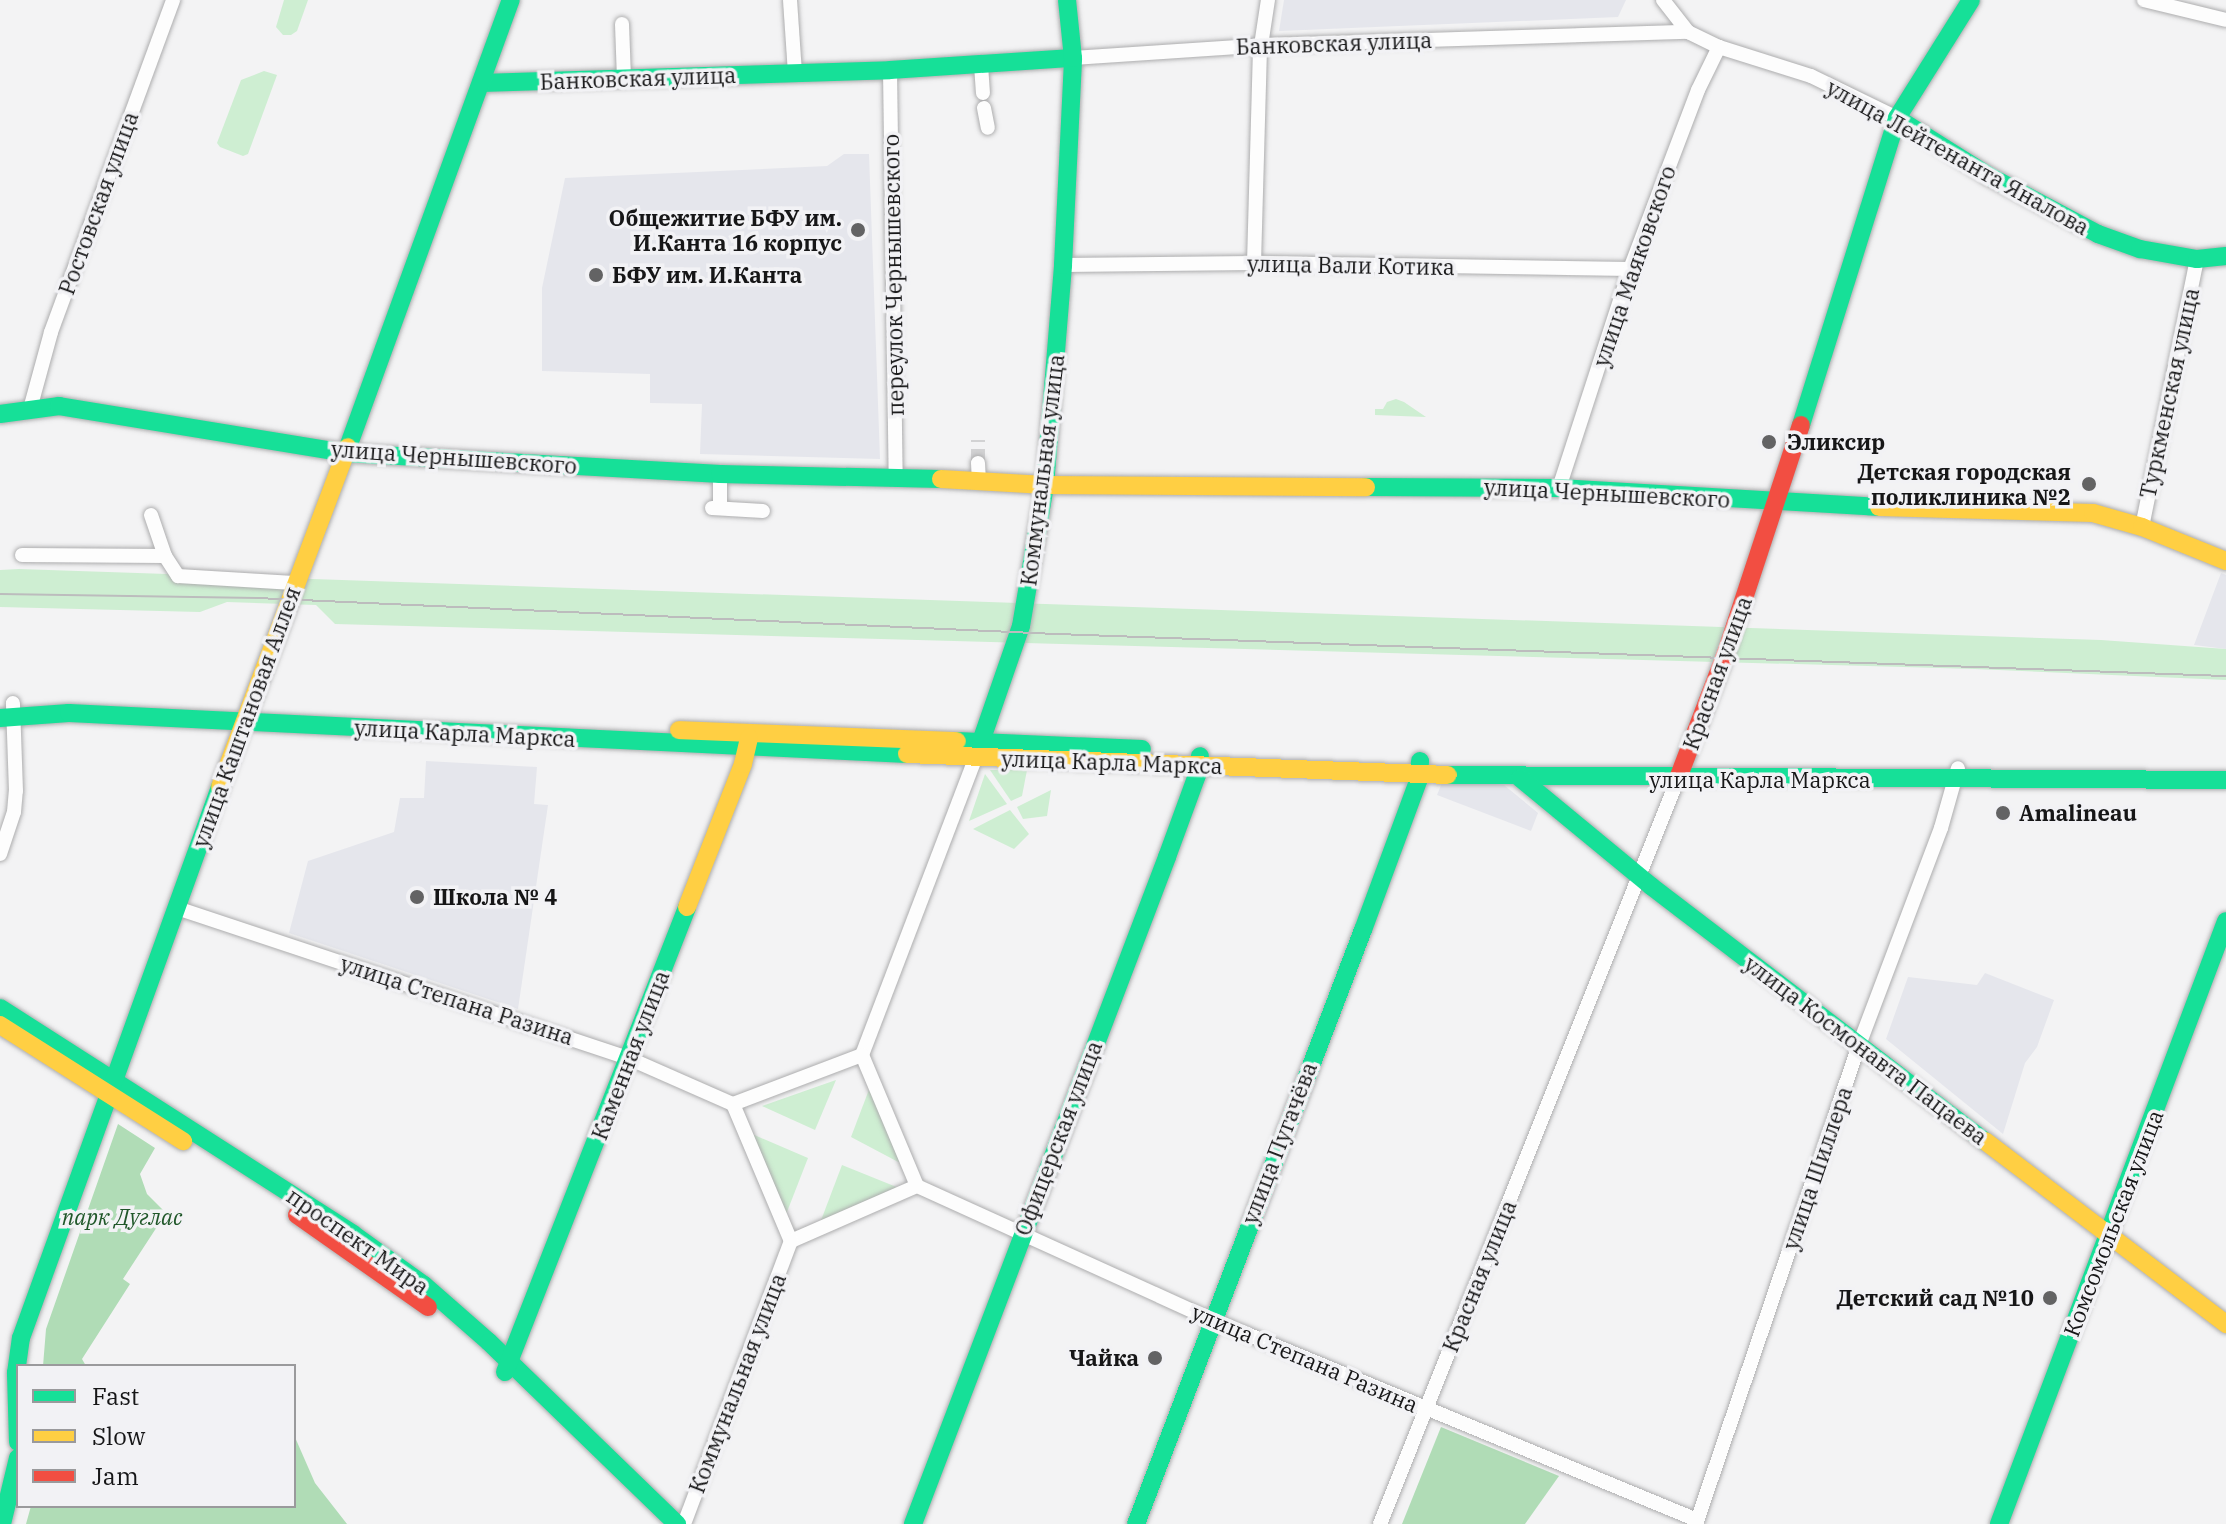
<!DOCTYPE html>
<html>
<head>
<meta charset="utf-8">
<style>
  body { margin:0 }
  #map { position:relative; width:2226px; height:1524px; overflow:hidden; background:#f3f3f4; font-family:"IBM Plex Serif",serif }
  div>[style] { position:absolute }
  .built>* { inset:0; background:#e5e6ec }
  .green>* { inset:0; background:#ceeed2 }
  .forest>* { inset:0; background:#b0dcb6 }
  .street-tunnel>* { height:14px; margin-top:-7px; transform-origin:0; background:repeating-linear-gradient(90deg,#d2d2d3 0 14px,transparent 0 21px) }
  .roads { filter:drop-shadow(0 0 2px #adadae) drop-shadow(0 0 2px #adadae) }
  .street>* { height:14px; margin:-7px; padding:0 7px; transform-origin:7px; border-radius:7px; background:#fdfdfd }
  .fast>* { height:18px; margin:-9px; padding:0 9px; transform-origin:9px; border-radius:9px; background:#16e098 }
  .slow>* { height:18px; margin:-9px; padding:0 9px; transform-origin:9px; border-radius:9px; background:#ffcf43 }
  .jam>* { height:18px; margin:-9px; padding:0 9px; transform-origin:9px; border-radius:9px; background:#f24e42 }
  .tram>* { height:2px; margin:-1px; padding:0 1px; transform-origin:1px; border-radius:1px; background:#bcbcbd }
  .dots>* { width:22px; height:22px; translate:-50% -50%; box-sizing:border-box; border:4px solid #f2f2f5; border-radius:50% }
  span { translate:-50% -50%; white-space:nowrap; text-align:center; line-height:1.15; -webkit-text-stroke:7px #f2f2f5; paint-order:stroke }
  .street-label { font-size:22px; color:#161617 }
  .poi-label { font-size:22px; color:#161617; font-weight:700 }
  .right { translate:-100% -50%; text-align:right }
  .left { translate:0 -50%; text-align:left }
  .park-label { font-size:22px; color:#20572a; font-style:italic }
  .legend { position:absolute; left:16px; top:1364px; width:280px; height:144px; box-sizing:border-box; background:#f2f2f5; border:2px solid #9a9a9c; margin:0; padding:10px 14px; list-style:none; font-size:24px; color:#161617 }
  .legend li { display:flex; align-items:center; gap:16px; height:40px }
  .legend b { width:40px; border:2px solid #9a9a9c }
</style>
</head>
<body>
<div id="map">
  <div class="built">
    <div style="clip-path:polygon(1284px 0,1626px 0,1618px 17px,1279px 31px)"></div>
    <div style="clip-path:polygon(844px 154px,869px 154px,880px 459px,700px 454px,702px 404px,650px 403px,650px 374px,542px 371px,542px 288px,565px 178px,827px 166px)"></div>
    <div style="clip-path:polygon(2221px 573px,2226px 575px,2226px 649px,2194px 645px)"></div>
    <div style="clip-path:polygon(426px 761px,537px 767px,534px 804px,548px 805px,518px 1009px,289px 933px,308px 861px,394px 832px,400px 798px,424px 798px)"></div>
    <div style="clip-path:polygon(1444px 778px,1504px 785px,1538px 813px,1531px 831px,1437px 795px)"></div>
    <div style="clip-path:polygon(1985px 973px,2054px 1000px,2037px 1047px,2025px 1063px,2003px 1134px,1886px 1039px,1908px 977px,1977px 985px)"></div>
  </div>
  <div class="green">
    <div style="clip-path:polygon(284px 0,308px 0,297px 31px,291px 35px,283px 35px,276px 27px)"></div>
    <div style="clip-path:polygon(264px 71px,277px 75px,248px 154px,243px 156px,220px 147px,217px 143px,241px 80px)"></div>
    <div style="clip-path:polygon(1396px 399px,1404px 402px,1426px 417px,1375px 415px,1375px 409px,1383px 409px,1387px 402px)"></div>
    <div style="clip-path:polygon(19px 569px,2101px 640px,2226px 649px,2226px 680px,1975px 669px,335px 624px,316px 605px,227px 602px,200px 612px,0 607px,0 570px)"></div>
    <div style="clip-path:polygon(990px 770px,1027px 770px,1022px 796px,1011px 801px)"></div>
    <div style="clip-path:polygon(985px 774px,1007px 804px,969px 821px)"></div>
    <div style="clip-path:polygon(1051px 790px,1047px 816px,1023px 819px,1017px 807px)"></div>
    <div style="clip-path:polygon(1010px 810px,1029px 834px,1014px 849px,973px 829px)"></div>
    <div style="clip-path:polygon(836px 1080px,815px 1130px,762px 1106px)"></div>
    <div style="clip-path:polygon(870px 1087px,902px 1164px,851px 1137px)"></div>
    <div style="clip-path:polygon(752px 1134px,808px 1158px,785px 1217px)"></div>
    <div style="clip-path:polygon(842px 1165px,899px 1188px,820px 1223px)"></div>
  </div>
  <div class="forest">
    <div style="clip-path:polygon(118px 1124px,155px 1148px,140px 1174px,147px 1194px,166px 1213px,123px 1279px,130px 1284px,82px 1359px,86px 1366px,43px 1366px,46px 1329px)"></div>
    <div style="clip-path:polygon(1441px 1427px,1559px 1476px,1525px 1524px,1402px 1524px)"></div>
    <div style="clip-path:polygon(294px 1435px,315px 1483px,347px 1524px,26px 1524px,31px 1506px,294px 1506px)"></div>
  </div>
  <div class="street-tunnel">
    <div style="left:978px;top:463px;width:23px;rotate:-90deg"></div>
  </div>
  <div class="roads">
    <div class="street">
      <div style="left:790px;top:0;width:74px;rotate:86.1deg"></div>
      <div style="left:1663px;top:0;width:41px;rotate:52deg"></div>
      <div style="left:1688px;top:32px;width:34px;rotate:26deg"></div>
      <div style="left:1719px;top:47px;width:96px;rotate:17.5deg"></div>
      <div style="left:1811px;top:76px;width:96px;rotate:26deg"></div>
      <div style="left:2144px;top:0;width:84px;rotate:13.7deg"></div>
      <div style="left:622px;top:24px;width:55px;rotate:87.9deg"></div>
      <div style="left:1073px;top:58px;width:195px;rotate:-3.8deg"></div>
      <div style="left:1268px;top:45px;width:420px;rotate:-1.8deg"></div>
      <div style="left:981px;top:65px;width:28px;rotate:86deg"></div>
      <div style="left:890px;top:70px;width:409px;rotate:89.2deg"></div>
      <div style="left:984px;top:108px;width:20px;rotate:79deg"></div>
      <div style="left:1254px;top:263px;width:211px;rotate:-88.4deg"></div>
      <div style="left:1260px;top:52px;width:53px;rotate:-81.3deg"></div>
      <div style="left:1063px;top:265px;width:191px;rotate:-0.6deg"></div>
      <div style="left:1254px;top:263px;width:376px;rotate:0.9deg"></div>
      <div style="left:30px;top:409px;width:80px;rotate:-74.7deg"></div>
      <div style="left:51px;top:332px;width:354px;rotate:-69.8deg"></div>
      <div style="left:978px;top:463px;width:17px;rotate:87deg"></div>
      <div style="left:720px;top:474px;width:34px;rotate:90deg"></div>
      <div style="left:1559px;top:488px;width:230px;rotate:-72deg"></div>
      <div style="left:1630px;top:269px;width:191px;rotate:-69.2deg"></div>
      <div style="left:1698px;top:90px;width:48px;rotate:-64deg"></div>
      <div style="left:712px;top:508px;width:51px;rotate:3.4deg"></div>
      <div style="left:151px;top:515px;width:43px;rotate:71.1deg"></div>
      <div style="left:165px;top:556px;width:24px;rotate:57deg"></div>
      <div style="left:178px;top:576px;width:116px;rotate:3.5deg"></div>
      <div style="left:2142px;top:527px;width:274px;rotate:-78.4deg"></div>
      <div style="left:22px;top:555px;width:143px;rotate:0.4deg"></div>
      <div style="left:0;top:854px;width:44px;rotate:-71.6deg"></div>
      <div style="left:14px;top:812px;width:21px;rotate:-85deg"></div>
      <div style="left:16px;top:791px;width:88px;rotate:-92deg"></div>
      <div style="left:177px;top:908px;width:475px;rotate:18.4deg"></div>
      <div style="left:628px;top:1058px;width:115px;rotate:23.7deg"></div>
      <div style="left:862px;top:1055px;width:319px;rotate:-69.1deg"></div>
      <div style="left:733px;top:1104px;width:149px;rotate:67.1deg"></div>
      <div style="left:791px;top:1241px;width:137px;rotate:-23.6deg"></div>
      <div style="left:733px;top:1104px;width:138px;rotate:-20.8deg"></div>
      <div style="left:862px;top:1055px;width:142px;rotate:67.2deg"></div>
      <div style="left:917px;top:1186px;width:325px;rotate:24.4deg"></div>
      <div style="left:1213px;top:1320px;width:524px;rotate:22.45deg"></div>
      <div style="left:684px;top:1524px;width:303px;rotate:-69.3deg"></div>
      <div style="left:1380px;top:1524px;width:800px;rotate:-68.21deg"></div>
      <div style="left:1696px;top:1524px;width:506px;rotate:-71.21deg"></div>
      <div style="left:1859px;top:1045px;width:232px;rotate:-69.3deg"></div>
      <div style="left:1941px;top:828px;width:62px;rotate:-74.2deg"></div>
    </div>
    <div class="fast">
      <div style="left:481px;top:83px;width:409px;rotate:-1.8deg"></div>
      <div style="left:890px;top:70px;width:183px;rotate:-3.8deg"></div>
      <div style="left:1897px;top:118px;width:107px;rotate:32.3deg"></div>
      <div style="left:1987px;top:175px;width:126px;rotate:28deg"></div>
      <div style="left:2098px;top:234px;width:45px;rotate:19.7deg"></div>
      <div style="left:2140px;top:249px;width:58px;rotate:10deg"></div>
      <div style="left:2197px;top:259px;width:29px;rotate:-6deg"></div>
      <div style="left:0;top:414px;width:60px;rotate:-7.7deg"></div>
      <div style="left:59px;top:406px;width:290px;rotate:9.3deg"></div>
      <div style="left:345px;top:453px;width:376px;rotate:3.2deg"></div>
      <div style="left:720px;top:474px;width:221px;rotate:1.3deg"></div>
      <div style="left:1801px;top:425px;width:322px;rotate:-72.6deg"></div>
      <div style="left:1897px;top:118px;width:139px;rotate:-57.9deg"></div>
      <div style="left:348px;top:447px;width:476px;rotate:-70deg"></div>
      <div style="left:1366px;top:487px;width:193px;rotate:0.3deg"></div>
      <div style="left:1559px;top:488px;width:321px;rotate:3.4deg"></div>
      <div style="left:0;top:718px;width:69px;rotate:-4.1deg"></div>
      <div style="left:69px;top:713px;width:839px;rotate:2.8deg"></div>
      <div style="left:957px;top:741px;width:185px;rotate:2.5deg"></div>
      <div style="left:977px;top:753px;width:134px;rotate:-70.9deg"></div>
      <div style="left:1021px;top:626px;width:143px;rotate:-80.3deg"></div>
      <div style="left:1045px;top:485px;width:221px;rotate:-85.3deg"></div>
      <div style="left:1063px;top:265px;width:207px;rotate:-87.2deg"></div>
      <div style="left:1073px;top:58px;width:58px;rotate:-95.9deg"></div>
      <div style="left:1448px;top:775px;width:778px;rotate:0.37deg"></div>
      <div style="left:1520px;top:778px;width:170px;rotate:39.5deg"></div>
      <div style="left:1651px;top:886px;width:420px;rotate:37.4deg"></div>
      <div style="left:0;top:1008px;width:419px;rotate:32.6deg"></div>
      <div style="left:353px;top:1234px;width:87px;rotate:35.7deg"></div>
      <div style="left:424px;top:1285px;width:86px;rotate:41.2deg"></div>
      <div style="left:489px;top:1342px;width:262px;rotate:44.1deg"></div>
      <div style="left:505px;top:1372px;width:499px;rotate:-68.6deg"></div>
      <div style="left:18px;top:1442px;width:69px;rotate:-91.7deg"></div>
      <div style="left:16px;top:1373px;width:35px;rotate:-82deg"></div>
      <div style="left:21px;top:1338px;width:586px;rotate:-70.14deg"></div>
      <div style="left:2px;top:1524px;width:68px;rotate:-76.4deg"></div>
      <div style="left:913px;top:1524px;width:714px;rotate:-69.15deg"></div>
      <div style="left:1167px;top:857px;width:87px;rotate:-69.9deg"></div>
      <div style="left:1197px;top:775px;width:19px;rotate:-81deg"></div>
      <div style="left:1136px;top:1524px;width:636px;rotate:-69.09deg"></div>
      <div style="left:1363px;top:930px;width:159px;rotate:-69.7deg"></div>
      <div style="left:1418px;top:781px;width:20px;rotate:-84deg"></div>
      <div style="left:1999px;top:1524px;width:644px;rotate:-69.37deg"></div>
    </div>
    <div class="slow">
      <div style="left:941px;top:479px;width:104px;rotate:3.3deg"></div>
      <div style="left:1045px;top:485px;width:321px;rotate:0.4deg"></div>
      <div style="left:1879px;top:507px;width:214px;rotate:1.6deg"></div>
      <div style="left:2093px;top:513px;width:51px;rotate:15.9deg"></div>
      <div style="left:2142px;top:527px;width:91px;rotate:22deg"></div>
      <div style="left:679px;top:730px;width:278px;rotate:2.3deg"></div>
      <div style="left:907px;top:754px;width:541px;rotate:2.22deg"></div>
      <div style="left:220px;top:787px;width:363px;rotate:-69.4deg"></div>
      <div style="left:687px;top:907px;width:154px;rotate:-68.6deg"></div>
      <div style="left:743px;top:764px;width:27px;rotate:-77deg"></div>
      <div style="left:0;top:1025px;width:217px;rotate:32.4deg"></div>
      <div style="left:1985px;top:1141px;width:303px;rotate:37.2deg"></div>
    </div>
    <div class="jam">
      <div style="left:1677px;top:781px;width:137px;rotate:-69.1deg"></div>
      <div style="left:1726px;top:653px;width:240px;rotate:-71.8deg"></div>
      <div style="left:297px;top:1215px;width:160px;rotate:35.1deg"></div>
    </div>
  </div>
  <div class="tram">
    <div style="left:0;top:594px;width:257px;rotate:0.9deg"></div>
    <div style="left:257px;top:598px;width:801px;rotate:2.58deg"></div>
    <div style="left:1057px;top:634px;width:1170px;rotate:2.06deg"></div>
  </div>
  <div class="dots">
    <div style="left:858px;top:230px;background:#636364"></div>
    <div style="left:596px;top:275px;background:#636364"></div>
    <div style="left:1769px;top:442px;background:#636364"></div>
    <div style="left:2089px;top:484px;background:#636364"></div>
    <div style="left:2003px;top:813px;background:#636364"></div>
    <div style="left:417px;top:897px;background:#636364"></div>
    <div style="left:2050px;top:1298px;background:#636364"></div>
    <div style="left:1155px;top:1358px;background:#636364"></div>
  </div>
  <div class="street-label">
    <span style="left:1334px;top:43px;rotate:-2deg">Банковская улица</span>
    <span style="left:638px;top:78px;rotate:-2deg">Банковская улица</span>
    <span style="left:1958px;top:157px;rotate:29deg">улица Лейтенанта Яналова</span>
    <span style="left:98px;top:203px;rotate:-70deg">Ростовская улица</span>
    <span style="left:1351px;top:265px;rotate:1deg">улица Вали Котика</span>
    <span style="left:1634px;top:266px;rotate:-71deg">улица Маяковского</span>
    <span style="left:893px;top:275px;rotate:-91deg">переулок Чернышевского</span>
    <span style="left:2169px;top:393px;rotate:-78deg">Туркменская улица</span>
    <span style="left:454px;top:457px;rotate:4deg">улица Чернышевского</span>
    <span style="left:1042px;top:470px;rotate:-83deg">Коммунальная улица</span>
    <span style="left:1607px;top:493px;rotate:3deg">улица Чернышевского</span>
    <span style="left:1717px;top:673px;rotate:-70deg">Красная улица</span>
    <span style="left:246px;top:717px;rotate:-70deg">улица Каштановая Аллея</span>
    <span style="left:465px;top:733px;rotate:3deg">улица Карла Маркса</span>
    <span style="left:1112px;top:762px;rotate:2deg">улица Карла Маркса</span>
    <span style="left:1760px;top:780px">улица Карла Маркса</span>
    <span style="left:457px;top:1000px;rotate:18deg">улица Степана Разина</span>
    <span style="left:1866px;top:1050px;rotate:37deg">улица Космонавта Пацаева</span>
    <span style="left:630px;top:1055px;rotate:-69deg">Каменная улица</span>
    <span style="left:1058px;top:1138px;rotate:-69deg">Офицерская улица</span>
    <span style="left:1279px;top:1143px;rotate:-69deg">улица Пугачёва</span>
    <span style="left:1817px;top:1168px;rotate:-71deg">улица Шиллера</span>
    <span style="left:2113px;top:1223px;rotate:-69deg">Комсомольская улица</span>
    <span style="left:358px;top:1241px;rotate:35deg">проспект Мира</span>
    <span style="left:1479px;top:1276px;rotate:-68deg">Красная улица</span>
    <span style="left:1305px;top:1358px;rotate:23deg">улица Степана Разина</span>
    <span style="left:737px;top:1383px;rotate:-69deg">Коммунальная улица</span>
  </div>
  <div class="poi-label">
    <span class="right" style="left:842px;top:230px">Общежитие БФУ им.<br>И.Канта 16 корпус</span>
    <span class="left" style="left:612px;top:275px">БФУ им. И.Канта</span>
    <span class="left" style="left:1787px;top:442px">Эликсир</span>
    <span class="right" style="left:2071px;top:484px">Детская городская<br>поликлиника №2</span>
    <span class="left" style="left:2019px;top:813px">Amalineau</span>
    <span class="left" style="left:433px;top:897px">Школа № 4</span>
    <span class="right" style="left:2034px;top:1298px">Детский сад №10</span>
    <span class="right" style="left:1139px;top:1358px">Чайка</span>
  </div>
  <div class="park-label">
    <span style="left:122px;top:1217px">парк Дуглас</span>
  </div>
  <ul class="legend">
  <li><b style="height:10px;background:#16e098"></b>Fast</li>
  <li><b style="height:10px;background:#ffcf43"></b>Slow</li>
  <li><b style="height:10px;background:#f24e42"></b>Jam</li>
  </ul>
</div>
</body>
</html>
